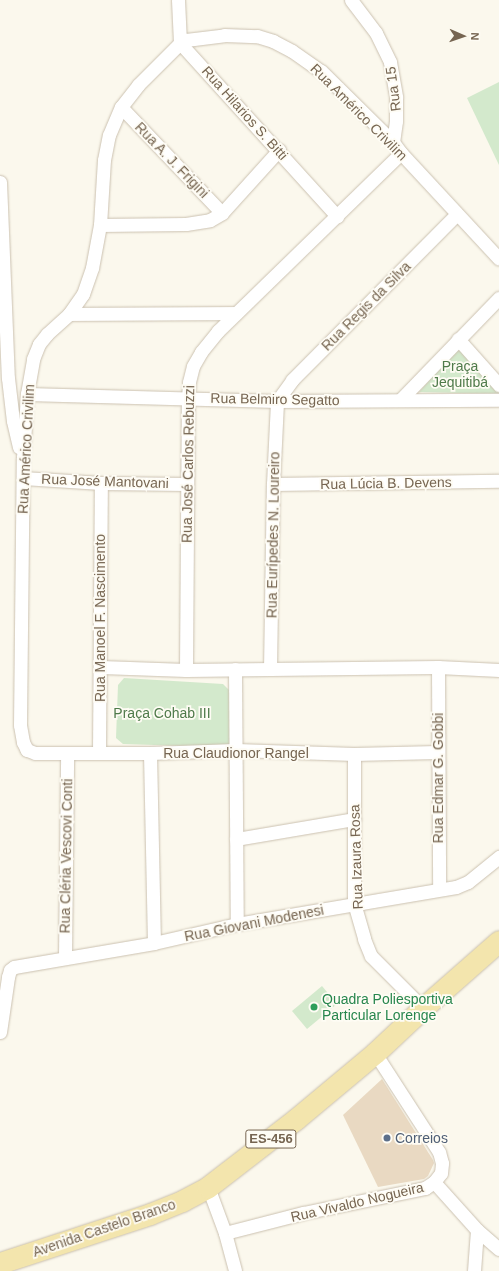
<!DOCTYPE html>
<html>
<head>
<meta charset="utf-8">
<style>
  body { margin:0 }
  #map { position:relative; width:499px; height:1271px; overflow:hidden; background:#fbf8ed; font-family:Helvetica,sans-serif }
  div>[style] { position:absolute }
  .green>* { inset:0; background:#d3e9cc }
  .building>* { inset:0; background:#e9d9c2 }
  .roads { filter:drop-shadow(0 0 1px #cbc1b0) drop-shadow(0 0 1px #cbc1b0) }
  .minor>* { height:13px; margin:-6.5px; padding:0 6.5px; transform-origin:6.5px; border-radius:6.5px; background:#fff }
  .primary>* { height:21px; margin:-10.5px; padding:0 10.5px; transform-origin:10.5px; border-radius:10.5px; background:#f3e5ad }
  .dots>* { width:11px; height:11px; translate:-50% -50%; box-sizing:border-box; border:2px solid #fefcf4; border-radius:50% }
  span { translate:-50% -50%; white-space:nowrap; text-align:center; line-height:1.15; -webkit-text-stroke:3.5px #fefcf4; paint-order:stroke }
  .shield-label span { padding:1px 3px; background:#fefcf4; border:1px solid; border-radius:3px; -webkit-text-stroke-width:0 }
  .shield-label { font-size:13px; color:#766551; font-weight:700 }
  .street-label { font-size:14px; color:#766551 }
  .park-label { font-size:14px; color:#4f7a4a }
  .leisure-label { font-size:14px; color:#27864d }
  .left { translate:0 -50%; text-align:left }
  .service-label { font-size:14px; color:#4e5e75 }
  .north { position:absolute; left:443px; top:16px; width:40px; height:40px; -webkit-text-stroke:3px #fefcf4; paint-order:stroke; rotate:92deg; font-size:11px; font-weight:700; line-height:16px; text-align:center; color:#766551 }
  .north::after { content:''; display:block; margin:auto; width:14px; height:18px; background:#766551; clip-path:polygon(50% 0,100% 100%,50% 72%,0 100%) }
</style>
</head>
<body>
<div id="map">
  <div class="green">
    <div style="clip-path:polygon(499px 82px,499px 165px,467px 98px)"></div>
    <div style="clip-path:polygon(460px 345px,499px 391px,499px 394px,419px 392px)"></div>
    <div style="clip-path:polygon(124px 678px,223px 684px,231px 692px,232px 743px,218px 747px,123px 744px,116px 738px,118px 685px)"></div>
    <div style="clip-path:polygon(322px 986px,337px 1004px,307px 1029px,292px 1011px)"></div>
  </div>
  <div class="building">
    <div style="clip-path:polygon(382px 1079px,433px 1160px,434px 1163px,428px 1176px,424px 1179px,378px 1187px,343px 1115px)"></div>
  </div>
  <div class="roads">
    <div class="minor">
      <div style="left:178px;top:0;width:43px;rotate:87.3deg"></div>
      <div style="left:180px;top:43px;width:234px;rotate:47.8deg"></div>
      <div style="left:351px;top:0;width:41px;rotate:52.9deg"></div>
      <div style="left:376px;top:33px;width:32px;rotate:64deg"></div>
      <div style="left:390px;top:62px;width:36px;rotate:80deg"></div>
      <div style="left:396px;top:97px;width:24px;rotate:90deg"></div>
      <div style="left:396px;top:121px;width:21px;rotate:98deg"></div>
      <div style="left:121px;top:107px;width:146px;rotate:46.4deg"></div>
      <div style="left:0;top:182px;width:196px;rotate:87.7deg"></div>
      <div style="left:8px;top:378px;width:43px;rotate:83.4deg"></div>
      <div style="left:13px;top:421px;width:27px;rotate:77deg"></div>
      <div style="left:100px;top:225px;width:86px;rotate:-0.7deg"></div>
      <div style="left:186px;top:224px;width:24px;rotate:-9deg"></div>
      <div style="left:210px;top:220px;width:14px;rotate:-30deg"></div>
      <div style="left:222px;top:213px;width:85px;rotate:-47.9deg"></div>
      <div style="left:69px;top:314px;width:167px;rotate:-0.3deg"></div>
      <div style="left:458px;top:339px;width:62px;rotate:48.3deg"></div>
      <div style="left:27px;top:394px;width:250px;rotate:1.6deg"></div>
      <div style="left:277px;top:401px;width:222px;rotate:-0.3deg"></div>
      <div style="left:401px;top:399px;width:141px;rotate:-45.9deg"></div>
      <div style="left:23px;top:478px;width:78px;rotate:3.7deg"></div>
      <div style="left:101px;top:483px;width:86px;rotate:0.7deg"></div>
      <div style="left:273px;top:484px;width:226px;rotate:-0.8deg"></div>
      <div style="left:101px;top:667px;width:85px;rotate:2deg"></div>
      <div style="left:186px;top:670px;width:252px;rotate:-0.7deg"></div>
      <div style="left:438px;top:667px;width:61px;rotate:2.8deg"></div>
      <div style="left:438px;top:667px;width:222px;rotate:89.7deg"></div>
      <div style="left:235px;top:669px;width:255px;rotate:89.6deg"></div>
      <div style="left:270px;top:669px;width:185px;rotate:-89.1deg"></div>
      <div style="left:273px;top:484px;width:83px;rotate:-87.2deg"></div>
      <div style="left:277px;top:401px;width:26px;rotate:-54deg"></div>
      <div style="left:292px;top:380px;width:234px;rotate:-45.2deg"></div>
      <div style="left:186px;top:670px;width:272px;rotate:-89.6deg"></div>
      <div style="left:188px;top:398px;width:16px;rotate:-86deg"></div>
      <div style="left:189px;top:382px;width:16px;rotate:-76deg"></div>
      <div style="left:193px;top:366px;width:16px;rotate:-60deg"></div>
      <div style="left:201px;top:352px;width:27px;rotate:-51deg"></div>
      <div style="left:218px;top:331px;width:255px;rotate:-44.2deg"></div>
      <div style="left:99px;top:752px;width:269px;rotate:-89.6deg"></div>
      <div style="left:437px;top:752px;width:83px;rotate:178.6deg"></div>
      <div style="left:354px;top:754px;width:118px;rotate:-178.1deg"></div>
      <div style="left:236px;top:750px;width:86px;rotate:178deg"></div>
      <div style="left:150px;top:753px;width:115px;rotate:180deg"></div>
      <div style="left:35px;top:753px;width:9px;rotate:-159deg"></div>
      <div style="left:27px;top:750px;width:9px;rotate:-117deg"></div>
      <div style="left:23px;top:742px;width:17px;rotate:-100deg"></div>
      <div style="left:20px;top:725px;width:267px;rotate:-89.4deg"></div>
      <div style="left:23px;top:458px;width:64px;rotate:-86.4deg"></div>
      <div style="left:27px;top:394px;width:36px;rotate:-80deg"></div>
      <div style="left:33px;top:359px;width:16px;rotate:-68deg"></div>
      <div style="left:39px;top:344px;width:13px;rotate:-51deg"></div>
      <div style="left:47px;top:334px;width:30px;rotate:-42deg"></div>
      <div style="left:69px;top:314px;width:24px;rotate:-55deg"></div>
      <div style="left:83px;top:294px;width:28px;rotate:-71deg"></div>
      <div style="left:92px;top:268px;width:44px;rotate:-79.5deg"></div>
      <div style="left:100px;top:225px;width:65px;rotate:-86.5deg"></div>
      <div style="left:104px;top:160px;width:25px;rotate:-79deg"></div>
      <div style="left:109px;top:135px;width:30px;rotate:-67deg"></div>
      <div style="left:121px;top:107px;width:28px;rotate:-52deg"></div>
      <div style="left:138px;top:85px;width:59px;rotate:-45deg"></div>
      <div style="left:180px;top:43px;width:7px;rotate:-27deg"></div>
      <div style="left:186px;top:40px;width:38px;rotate:-7deg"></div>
      <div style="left:224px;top:35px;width:33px;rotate:2deg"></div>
      <div style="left:257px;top:36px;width:17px;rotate:17deg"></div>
      <div style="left:273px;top:41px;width:21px;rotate:28deg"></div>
      <div style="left:292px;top:51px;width:35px;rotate:35deg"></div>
      <div style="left:321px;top:71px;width:101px;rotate:44.6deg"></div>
      <div style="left:393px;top:142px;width:14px;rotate:54deg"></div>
      <div style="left:401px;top:153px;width:144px;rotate:47.2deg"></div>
      <div style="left:150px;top:753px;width:190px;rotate:88.8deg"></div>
      <div style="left:354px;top:754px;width:149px;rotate:90deg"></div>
      <div style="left:354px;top:903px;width:37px;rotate:74deg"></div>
      <div style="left:364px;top:939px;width:18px;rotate:68deg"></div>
      <div style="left:371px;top:956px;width:74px;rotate:45deg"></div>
      <div style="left:236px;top:839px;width:120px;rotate:-9.6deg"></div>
      <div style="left:65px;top:958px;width:205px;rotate:-89.4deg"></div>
      <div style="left:0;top:1032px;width:56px;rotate:-81.7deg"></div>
      <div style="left:8px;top:977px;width:7px;rotate:-74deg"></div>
      <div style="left:10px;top:970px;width:5px;rotate:-37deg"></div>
      <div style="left:14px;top:967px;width:142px;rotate:-9.7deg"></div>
      <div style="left:154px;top:943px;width:85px;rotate:-12.9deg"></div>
      <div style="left:237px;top:924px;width:222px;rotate:-9.6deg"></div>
      <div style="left:456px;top:887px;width:13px;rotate:-23deg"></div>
      <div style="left:468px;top:882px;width:40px;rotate:-39deg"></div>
      <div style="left:434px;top:1182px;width:64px;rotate:48.1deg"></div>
      <div style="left:477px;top:1230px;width:29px;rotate:41deg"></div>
      <div style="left:208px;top:1187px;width:49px;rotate:69.7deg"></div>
      <div style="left:225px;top:1233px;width:39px;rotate:75deg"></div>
      <div style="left:225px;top:1233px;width:81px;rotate:-14.4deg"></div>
      <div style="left:303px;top:1213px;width:125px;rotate:-11.6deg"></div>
      <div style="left:425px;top:1188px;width:11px;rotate:-34deg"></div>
      <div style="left:434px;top:1182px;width:11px;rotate:-52deg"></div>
      <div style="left:441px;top:1173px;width:10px;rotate:-84deg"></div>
      <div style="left:442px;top:1163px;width:11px;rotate:-105deg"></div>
      <div style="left:439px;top:1152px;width:118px;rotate:-122.9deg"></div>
      <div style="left:474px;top:1271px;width:41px;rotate:-85.8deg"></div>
    </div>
    <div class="primary">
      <div style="left:0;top:1263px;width:158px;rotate:-18.1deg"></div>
      <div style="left:150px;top:1214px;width:35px;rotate:-22deg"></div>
      <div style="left:182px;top:1201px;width:30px;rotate:-28deg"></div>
      <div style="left:208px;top:1187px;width:111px;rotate:-37.7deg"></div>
      <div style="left:296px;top:1119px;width:103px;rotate:-39.9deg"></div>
      <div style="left:375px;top:1053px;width:66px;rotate:-43.2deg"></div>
      <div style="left:423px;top:1008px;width:101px;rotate:-41.4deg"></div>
    </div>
  </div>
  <div class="dots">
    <div style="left:314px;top:1007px;background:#2e9e5b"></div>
    <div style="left:387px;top:1138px;background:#5c6f8a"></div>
  </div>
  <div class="shield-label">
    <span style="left:271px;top:1139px">ES-456</span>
  </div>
  <div class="street-label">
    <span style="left:393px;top:89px;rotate:-97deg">Rua 15</span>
    <span style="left:359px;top:112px;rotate:45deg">Rua Américo Crivilim</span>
    <span style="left:245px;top:113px;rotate:48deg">Rua Hilarios S. Bitti</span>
    <span style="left:172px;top:160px;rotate:46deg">Rua A. J. Frigini</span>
    <span style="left:366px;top:306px;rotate:-45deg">Rua Regis da Silva</span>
    <span style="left:275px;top:399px;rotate:1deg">Rua Belmiro Segatto</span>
    <span style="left:26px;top:449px;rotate:-87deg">Rua Américo Crivilim</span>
    <span style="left:188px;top:464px;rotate:-89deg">Rua José Carlos Rebuzzi</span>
    <span style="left:105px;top:481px;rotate:2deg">Rua José Mantovani</span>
    <span style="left:386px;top:483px;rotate:-1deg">Rua Lúcia B. Devens</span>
    <span style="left:273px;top:535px;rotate:-89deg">Rua Eurípedes N. Loureiro</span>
    <span style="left:100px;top:618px;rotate:-90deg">Rua Manoel F. Nascimento</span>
    <span style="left:236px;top:753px">Rua Claudionor Rangel</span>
    <span style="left:438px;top:778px;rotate:-90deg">Rua Edmar G. Gobbi</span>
    <span style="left:66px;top:856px;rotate:-89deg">Rua Cléria Vescovi Conti</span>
    <span style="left:356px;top:857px;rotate:-92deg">Rua Izaura Rosa</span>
    <span style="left:254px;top:923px;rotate:-11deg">Rua Giovani Modenesi</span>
    <span style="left:357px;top:1202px;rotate:-13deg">Rua Vivaldo Nogueira</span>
    <span style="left:104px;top:1228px;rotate:-19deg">Avenida Castelo Branco</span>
  </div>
  <div class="park-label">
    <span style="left:460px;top:374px">Praça<br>Jequitibá</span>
    <span style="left:162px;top:713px">Praça Cohab III</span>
  </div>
  <div class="leisure-label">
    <span class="left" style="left:322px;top:1007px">Quadra Poliesportiva<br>Particular Lorenge</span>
  </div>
  <div class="service-label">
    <span class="left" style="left:395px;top:1138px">Correios</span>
  </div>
  <div class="north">N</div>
</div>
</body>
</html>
